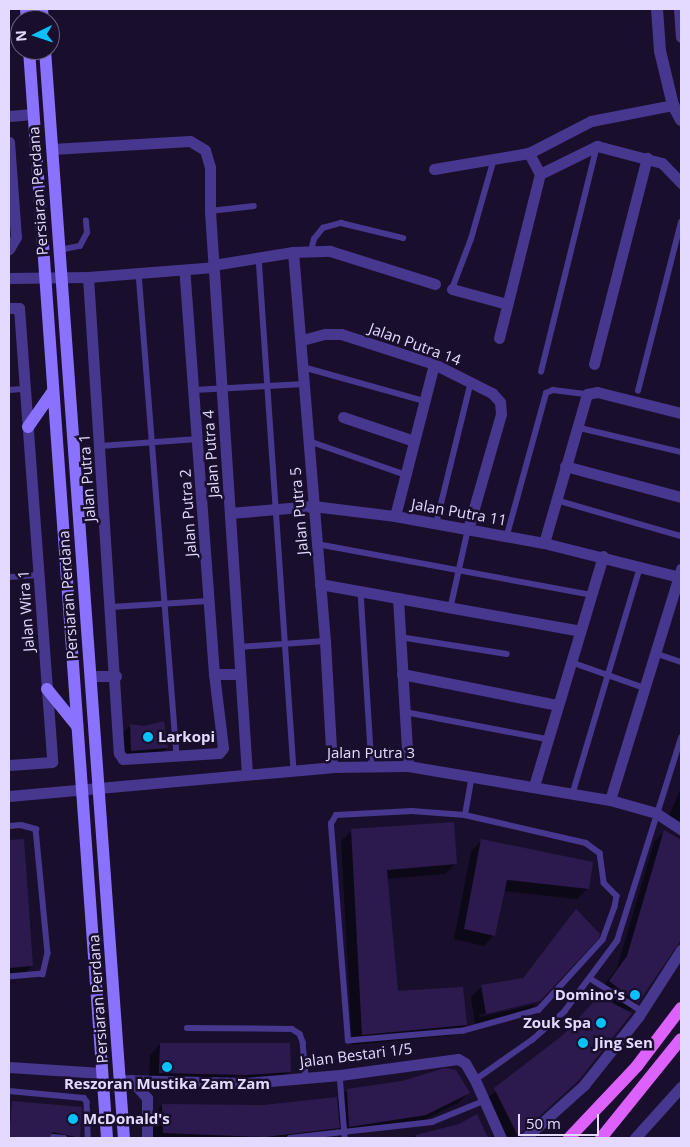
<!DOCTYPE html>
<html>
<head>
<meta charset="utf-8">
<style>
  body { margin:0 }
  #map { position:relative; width:690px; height:1147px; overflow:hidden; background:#190f2c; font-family:"Open Sans",sans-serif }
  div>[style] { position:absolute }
  .shadow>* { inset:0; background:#0007 }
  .building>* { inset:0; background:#2c1a4e }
  .service>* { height:5.5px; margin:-2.75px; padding:0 2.75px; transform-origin:2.75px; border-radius:2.75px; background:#48378e }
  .minor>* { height:11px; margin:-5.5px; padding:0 5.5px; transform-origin:5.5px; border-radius:5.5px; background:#48378e }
  .tertiary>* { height:12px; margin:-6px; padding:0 6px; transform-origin:6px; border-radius:6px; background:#48378e }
  .secondary>* { height:12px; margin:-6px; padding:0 6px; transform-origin:6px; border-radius:6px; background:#8a71ff }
  .primary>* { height:12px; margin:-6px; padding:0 6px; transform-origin:6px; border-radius:6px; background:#dc61ff }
  .dots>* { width:14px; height:14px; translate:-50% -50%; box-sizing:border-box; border:2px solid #190f2c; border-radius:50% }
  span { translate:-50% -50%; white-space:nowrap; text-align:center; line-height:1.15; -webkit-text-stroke:5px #190f2c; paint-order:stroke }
  .street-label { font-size:15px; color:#e4daff }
  .poi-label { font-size:15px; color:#e4daff; font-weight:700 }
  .left { translate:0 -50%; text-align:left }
  .right { translate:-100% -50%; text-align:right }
  .frame { position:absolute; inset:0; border:10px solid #e4daff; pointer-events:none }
  .north { position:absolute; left:10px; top:10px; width:50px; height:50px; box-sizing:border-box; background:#190f2c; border:1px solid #6a6080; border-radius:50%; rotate:266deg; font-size:14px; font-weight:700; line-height:20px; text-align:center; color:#e4daff }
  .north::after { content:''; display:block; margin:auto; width:18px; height:22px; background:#06c1ff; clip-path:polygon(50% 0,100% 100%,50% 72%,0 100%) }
  .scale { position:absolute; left:518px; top:1114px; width:81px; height:22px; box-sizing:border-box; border:2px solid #e4daff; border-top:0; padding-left:6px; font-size:15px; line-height:18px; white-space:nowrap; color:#e4daff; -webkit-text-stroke:4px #190f2c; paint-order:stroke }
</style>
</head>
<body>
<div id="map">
  <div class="shadow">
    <div style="clip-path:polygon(130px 726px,145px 727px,167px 748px,159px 756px,123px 758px,122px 733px)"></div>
    <div style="clip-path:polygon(681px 788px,681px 829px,667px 820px)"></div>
    <div style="clip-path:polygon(352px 830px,456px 863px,445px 874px,387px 879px,397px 992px,466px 1025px,455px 1035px,352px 1045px,341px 841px)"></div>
    <div style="clip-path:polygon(664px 832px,681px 841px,681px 936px,637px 1002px,566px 1090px,514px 1138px,503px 1138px,484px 1100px,615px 1004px,599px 992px,617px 968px,654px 842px)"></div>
    <div style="clip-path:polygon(23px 840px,32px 966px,21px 977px,9px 977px,9px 841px)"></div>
    <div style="clip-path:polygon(481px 841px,588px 888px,577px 899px,504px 891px,494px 935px,484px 946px,454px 939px,471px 851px)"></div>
    <div style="clip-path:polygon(576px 911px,539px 1000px,479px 1015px,480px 1017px,536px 1004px,528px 1012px,475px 1024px,471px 997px,481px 987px,521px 980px)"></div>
    <div style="clip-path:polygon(160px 1044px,290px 1071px,279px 1082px,149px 1084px,150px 1055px)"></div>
    <div style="clip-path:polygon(347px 1091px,469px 1092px,458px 1103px,414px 1125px,339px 1137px,338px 1127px,327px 1138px,153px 1138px,152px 1116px,162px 1105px,263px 1107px,336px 1102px)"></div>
    <div style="clip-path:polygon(12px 1102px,81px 1109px,79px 1138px,50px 1134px,48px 1138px,9px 1138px)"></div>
    <div style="clip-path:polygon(417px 1136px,485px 1136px,400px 1138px)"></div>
  </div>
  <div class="building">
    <div style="clip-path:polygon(164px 721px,168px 748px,131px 751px,130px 724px,144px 726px)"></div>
    <div style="clip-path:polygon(454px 822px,457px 864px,387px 870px,398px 991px,463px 987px,467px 1025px,362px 1035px,351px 829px)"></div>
    <div style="clip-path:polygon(664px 830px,681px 840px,681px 940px,638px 1003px,609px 981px,627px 956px)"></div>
    <div style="clip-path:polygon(24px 839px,33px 966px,9px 968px,9px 840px)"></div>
    <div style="clip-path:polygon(481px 839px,593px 862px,589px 889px,507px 880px,495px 936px,464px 929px)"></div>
    <div style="clip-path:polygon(576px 909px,600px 934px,599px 938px,540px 1001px,486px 1014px,481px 985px,523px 978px)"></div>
    <div style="clip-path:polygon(599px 996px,632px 1013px,579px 1080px,518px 1136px,494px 1088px,563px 1035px)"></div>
    <div style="clip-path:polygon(160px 1043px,290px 1043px,291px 1072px,246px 1075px,159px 1073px)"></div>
    <div style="clip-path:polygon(445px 1068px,456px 1070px,470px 1093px,426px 1115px,349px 1127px,347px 1089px,402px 1081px)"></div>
    <div style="clip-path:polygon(337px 1097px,340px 1128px,265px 1137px,163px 1133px,162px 1104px,263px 1105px)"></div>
    <div style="clip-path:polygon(12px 1101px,82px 1107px,80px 1138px,53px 1132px,49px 1138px,9px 1138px)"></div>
    <div style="clip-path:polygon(477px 1114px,488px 1138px,416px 1138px,416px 1135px,459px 1124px)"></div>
  </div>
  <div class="service">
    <div style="left:210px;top:211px;width:44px;rotate:-6.5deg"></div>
    <div style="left:59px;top:250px;width:21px;rotate:-11deg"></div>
    <div style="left:80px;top:246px;width:15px;rotate:-62deg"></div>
    <div style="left:87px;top:233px;width:12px;rotate:-95deg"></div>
    <div style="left:311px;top:251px;width:12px;rotate:-76deg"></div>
    <div style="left:314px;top:239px;width:14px;rotate:-51deg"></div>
    <div style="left:323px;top:228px;width:19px;rotate:-16deg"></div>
    <div style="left:341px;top:223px;width:64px;rotate:13.6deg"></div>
    <div style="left:259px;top:257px;width:514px;rotate:86.1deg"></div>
    <div style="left:139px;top:273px;width:484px;rotate:85.5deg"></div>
    <div style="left:452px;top:289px;width:53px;rotate:-69.2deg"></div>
    <div style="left:471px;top:239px;width:83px;rotate:-74deg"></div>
    <div style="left:303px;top:367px;width:126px;rotate:15.7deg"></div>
    <div style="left:541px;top:372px;width:233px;rotate:-76.1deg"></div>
    <div style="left:9px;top:390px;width:16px;rotate:-4deg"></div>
    <div style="left:194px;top:390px;width:110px;rotate:-3.1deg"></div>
    <div style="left:638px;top:391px;width:174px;rotate:-75.7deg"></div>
    <div style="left:576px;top:427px;width:108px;rotate:13.4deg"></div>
    <div style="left:309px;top:441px;width:103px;rotate:19.3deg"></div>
    <div style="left:100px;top:446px;width:98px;rotate:-4.1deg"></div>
    <div style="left:556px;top:500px;width:130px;rotate:16.1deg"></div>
    <div style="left:436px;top:524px;width:147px;rotate:-76.2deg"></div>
    <div style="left:507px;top:535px;width:147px;rotate:-74.6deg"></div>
    <div style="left:546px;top:393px;width:8px;rotate:-23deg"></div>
    <div style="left:553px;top:390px;width:34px;rotate:7deg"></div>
    <div style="left:317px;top:544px;width:280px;rotate:10.5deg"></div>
    <div style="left:9px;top:577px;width:29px;rotate:-4deg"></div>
    <div style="left:361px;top:592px;width:174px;rotate:86.4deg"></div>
    <div style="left:451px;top:605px;width:78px;rotate:-77.4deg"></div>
    <div style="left:111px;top:607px;width:97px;rotate:-3.5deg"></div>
    <div style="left:400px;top:637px;width:108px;rotate:9deg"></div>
    <div style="left:239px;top:647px;width:86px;rotate:-4deg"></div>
    <div style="left:655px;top:653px;width:28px;rotate:19deg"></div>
    <div style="left:571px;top:662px;width:78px;rotate:19.4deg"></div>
    <div style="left:405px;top:712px;width:145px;rotate:10.8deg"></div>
    <div style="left:573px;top:792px;width:235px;rotate:-73.4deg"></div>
    <div style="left:412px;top:811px;width:53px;rotate:4.3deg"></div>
    <div style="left:465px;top:815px;width:124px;rotate:13deg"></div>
    <div style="left:586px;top:843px;width:17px;rotate:36deg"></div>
    <div style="left:600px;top:853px;width:30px;rotate:82deg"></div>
    <div style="left:604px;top:883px;width:18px;rotate:45deg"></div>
    <div style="left:617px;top:896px;width:11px;rotate:100deg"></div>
    <div style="left:615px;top:907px;width:35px;rotate:110deg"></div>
    <div style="left:603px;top:940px;width:95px;rotate:132.4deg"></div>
    <div style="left:539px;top:1010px;width:78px;rotate:164.4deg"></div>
    <div style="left:464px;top:1031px;width:116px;rotate:175.1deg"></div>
    <div style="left:348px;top:1041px;width:218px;rotate:-94.5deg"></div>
    <div style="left:331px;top:824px;width:10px;rotate:-61deg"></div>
    <div style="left:336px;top:815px;width:76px;rotate:-3deg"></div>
    <div style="left:465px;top:815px;width:40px;rotate:-80deg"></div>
    <div style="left:9px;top:826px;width:12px;rotate:-5deg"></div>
    <div style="left:21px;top:825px;width:16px;rotate:15deg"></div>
    <div style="left:36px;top:829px;width:125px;rotate:84.5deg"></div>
    <div style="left:48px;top:953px;width:22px;rotate:103deg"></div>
    <div style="left:43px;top:974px;width:34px;rotate:175deg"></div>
    <div style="left:591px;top:979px;width:60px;rotate:32.1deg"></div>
    <div style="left:187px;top:1028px;width:105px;rotate:0.5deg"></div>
    <div style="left:292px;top:1029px;width:9px;rotate:32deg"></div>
    <div style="left:300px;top:1034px;width:9px;rotate:69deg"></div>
    <div style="left:303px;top:1042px;width:36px;rotate:85deg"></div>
    <div style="left:340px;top:1075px;width:61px;rotate:85.3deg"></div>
    <div style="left:475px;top:1080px;width:70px;rotate:-35.1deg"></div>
    <div style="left:532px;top:1040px;width:43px;rotate:-41.2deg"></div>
    <div style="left:564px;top:1012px;width:89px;rotate:-53.3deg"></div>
    <div style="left:617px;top:941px;width:213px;rotate:-72.5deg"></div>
    <div style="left:9px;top:1091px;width:75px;rotate:5.3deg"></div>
    <div style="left:84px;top:1098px;width:5px;rotate:53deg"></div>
    <div style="left:87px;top:1102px;width:36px;rotate:88deg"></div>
    <div style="left:53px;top:1137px;width:11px;rotate:5deg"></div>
    <div style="left:290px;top:1138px;width:143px;rotate:-6.4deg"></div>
    <div style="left:432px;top:1122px;width:56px;rotate:-22deg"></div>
  </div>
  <div class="minor">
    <div style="left:679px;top:9px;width:28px;rotate:86deg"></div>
    <div style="left:9px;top:116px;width:24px;rotate:-5deg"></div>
    <div style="left:9px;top:142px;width:95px;rotate:85.8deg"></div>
    <div style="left:16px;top:237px;width:14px;rotate:120deg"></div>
    <div style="left:52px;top:149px;width:138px;rotate:-3.3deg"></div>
    <div style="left:190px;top:141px;width:17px;rotate:31deg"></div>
    <div style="left:205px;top:150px;width:18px;rotate:74deg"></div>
    <div style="left:210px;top:167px;width:44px;rotate:90deg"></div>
    <div style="left:210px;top:211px;width:564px;rotate:86.24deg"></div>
    <div style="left:434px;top:169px;width:96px;rotate:-9.6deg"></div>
    <div style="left:529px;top:153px;width:70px;rotate:-27.3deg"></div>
    <div style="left:591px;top:121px;width:84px;rotate:-11deg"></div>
    <div style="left:540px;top:174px;width:64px;rotate:-26.2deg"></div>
    <div style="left:597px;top:146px;width:67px;rotate:14.7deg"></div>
    <div style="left:662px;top:163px;width:28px;rotate:46deg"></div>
    <div style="left:293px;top:252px;width:390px;rotate:85.3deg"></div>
    <div style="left:325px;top:641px;width:126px;rotate:86.8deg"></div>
    <div style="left:213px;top:265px;width:81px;rotate:-9.2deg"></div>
    <div style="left:293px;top:252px;width:37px;rotate:-2deg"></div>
    <div style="left:330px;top:251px;width:110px;rotate:17.4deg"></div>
    <div style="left:88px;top:277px;width:477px;rotate:86.3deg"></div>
    <div style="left:119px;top:753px;width:7px;rotate:56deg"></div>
    <div style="left:123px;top:759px;width:96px;rotate:-3.6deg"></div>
    <div style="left:219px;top:753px;width:6px;rotate:-51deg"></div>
    <div style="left:223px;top:748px;width:75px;rotate:-96.9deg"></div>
    <div style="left:214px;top:674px;width:405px;rotate:-94.2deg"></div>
    <div style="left:9px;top:278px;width:79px;rotate:-0.7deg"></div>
    <div style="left:88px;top:277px;width:126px;rotate:-4.5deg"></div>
    <div style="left:452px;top:289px;width:57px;rotate:15.3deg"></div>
    <div style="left:9px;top:308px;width:10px"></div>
    <div style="left:19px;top:308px;width:455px;rotate:85.8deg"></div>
    <div style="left:52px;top:762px;width:43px;rotate:176deg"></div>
    <div style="left:499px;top:338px;width:169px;rotate:-76deg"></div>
    <div style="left:540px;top:174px;width:24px;rotate:-118deg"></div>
    <div style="left:302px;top:340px;width:24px;rotate:-15deg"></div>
    <div style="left:325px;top:334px;width:16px"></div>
    <div style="left:341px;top:334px;width:98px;rotate:17.9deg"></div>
    <div style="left:434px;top:364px;width:65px;rotate:26.6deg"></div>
    <div style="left:492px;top:393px;width:12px;rotate:48deg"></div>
    <div style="left:500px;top:402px;width:12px;rotate:85deg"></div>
    <div style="left:501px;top:414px;width:120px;rotate:106deg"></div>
    <div style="left:594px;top:364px;width:213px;rotate:-75.6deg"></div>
    <div style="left:343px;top:417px;width:75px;rotate:18.7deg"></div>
    <div style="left:565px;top:466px;width:120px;rotate:15deg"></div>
    <div style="left:230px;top:513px;width:83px;rotate:-4.8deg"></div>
    <div style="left:313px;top:506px;width:83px;rotate:7deg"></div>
    <div style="left:395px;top:516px;width:151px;rotate:10.3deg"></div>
    <div style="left:544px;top:543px;width:139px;rotate:14.1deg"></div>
    <div style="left:395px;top:516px;width:157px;rotate:-75.6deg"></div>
    <div style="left:544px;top:543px;width:155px;rotate:-73.9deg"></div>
    <div style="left:587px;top:394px;width:10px;rotate:-11deg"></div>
    <div style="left:597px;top:392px;width:87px;rotate:14deg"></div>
    <div style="left:320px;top:584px;width:264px;rotate:10.2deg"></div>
    <div style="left:398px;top:598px;width:168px;rotate:86.6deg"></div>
    <div style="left:214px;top:674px;width:26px"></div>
    <div style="left:402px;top:674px;width:158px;rotate:11.3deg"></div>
    <div style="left:90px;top:676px;width:26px"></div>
    <div style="left:534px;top:786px;width:240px;rotate:-73.3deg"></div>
    <div style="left:9px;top:796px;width:324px;rotate:-5.1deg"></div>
    <div style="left:332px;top:767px;width:76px;rotate:-0.8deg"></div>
    <div style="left:408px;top:766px;width:205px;rotate:9.6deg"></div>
    <div style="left:610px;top:800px;width:48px;rotate:15.8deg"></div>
    <div style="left:656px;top:813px;width:30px;rotate:33deg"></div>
    <div style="left:610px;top:800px;width:242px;rotate:-72.9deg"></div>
    <div style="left:9px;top:1067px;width:93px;rotate:3.7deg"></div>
    <div style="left:120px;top:1080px;width:126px;rotate:1.4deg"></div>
    <div style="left:246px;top:1083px;width:94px;rotate:-4.9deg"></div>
    <div style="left:340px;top:1075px;width:119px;rotate:-7.7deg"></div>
    <div style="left:458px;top:1059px;width:8px;rotate:30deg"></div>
    <div style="left:465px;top:1063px;width:20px;rotate:60deg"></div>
    <div style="left:475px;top:1080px;width:64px;rotate:65.9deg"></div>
    <div style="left:131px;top:1080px;width:24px;rotate:48deg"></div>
    <div style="left:147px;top:1098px;width:40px;rotate:90deg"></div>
    <div style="left:525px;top:1138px;width:79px;rotate:-41.9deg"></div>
    <div style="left:584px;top:1085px;width:87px;rotate:-51.5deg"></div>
    <div style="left:638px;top:1017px;width:80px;rotate:-57.3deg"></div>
    <div style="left:635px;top:1138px;width:69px;rotate:-48deg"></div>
  </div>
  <div class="tertiary">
    <div style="left:657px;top:9px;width:42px;rotate:85.9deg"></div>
    <div style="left:660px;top:51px;width:56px;rotate:76.5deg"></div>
    <div style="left:673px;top:105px;width:17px;rotate:62deg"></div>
  </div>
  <div class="secondary">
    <div style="left:26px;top:9px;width:11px;rotate:85deg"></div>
    <div style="left:42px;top:9px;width:11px;rotate:85deg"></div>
    <div style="left:29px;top:50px;width:1091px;rotate:85.9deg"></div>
    <div style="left:45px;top:50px;width:1091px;rotate:85.85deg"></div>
    <div style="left:28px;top:427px;width:44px;rotate:-55.2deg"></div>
    <div style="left:47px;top:689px;width:48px;rotate:51deg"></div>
  </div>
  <div class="primary">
    <div style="left:569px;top:1138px;width:99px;rotate:-46.6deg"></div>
    <div style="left:637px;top:1066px;width:73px;rotate:-52.8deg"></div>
    <div style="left:601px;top:1138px;width:127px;rotate:-51.1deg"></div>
  </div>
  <div class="dots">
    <div style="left:148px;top:737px;background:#06c1ff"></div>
    <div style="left:635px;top:995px;background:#06c1ff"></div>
    <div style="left:601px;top:1023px;background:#06c1ff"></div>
    <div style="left:583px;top:1043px;background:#06c1ff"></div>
    <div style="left:167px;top:1067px;background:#06c1ff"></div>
    <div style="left:73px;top:1119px;background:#06c1ff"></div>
  </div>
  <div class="street-label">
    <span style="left:38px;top:191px;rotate:-94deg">Persiaran Perdana</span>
    <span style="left:415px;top:344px;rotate:20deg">Jalan Putra 14</span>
    <span style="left:211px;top:454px;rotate:-94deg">Jalan Putra 4</span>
    <span style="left:87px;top:478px;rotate:-94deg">Jalan Putra 1</span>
    <span style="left:299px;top:511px;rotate:-95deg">Jalan Putra 5</span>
    <span style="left:459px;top:512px;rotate:10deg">Jalan Putra 11</span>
    <span style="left:188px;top:513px;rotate:-94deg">Jalan Putra 2</span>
    <span style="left:68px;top:595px;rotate:-94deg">Persiaran Perdana</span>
    <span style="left:26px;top:611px;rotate:-94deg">Jalan Wira 1</span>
    <span style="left:371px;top:753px">Jalan Putra 3</span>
    <span style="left:98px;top:999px;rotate:-94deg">Persiaran Perdana</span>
    <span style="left:356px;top:1055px;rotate:-7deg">Jalan Bestari 1/5</span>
  </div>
  <div class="poi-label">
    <span class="left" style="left:158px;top:737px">Larkopi</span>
    <span class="right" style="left:625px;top:995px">Domino's</span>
    <span class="right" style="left:591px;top:1023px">Zouk Spa</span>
    <span class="left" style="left:594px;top:1043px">Jing Sen</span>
    <span style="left:167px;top:1084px">Reszoran Mustika Zam Zam</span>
    <span class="left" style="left:83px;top:1119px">McDonald's</span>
  </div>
  <div class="frame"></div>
  <div class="north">N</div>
  <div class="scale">50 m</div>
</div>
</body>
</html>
